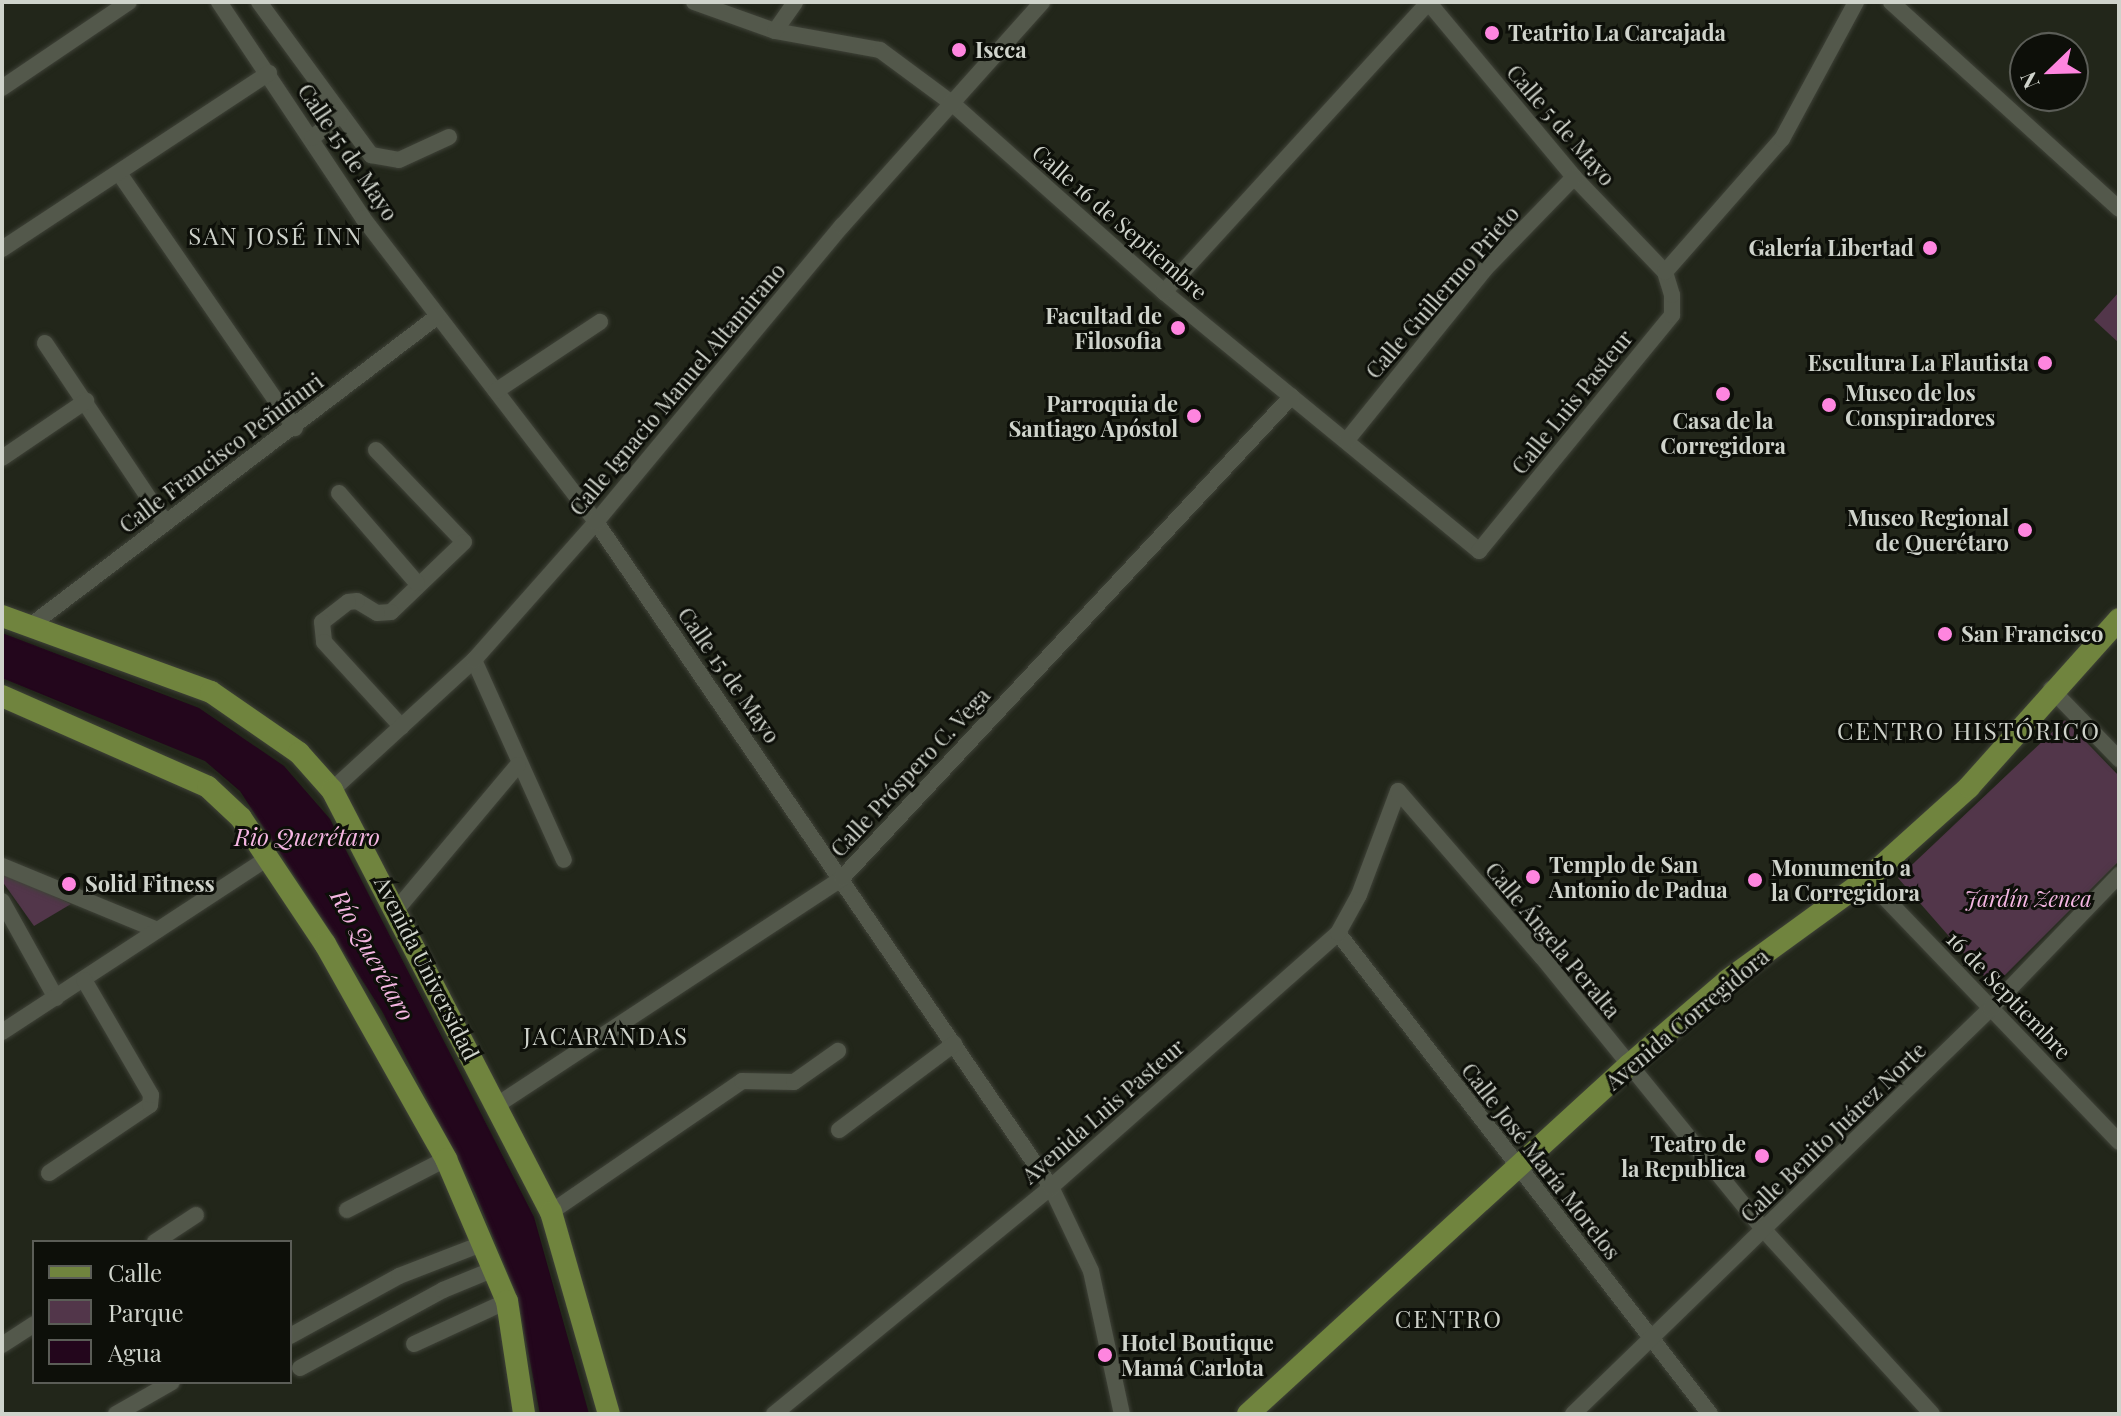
<!DOCTYPE html>
<html>
<head>
<meta charset="utf-8">
<style>
  body { margin:0 }
  #map { position:relative; width:2121px; height:1416px; overflow:hidden; background:#22261a; font-family:"Playfair Display",serif }
  div>[style] { position:absolute }
  .green>* { inset:0; background:#52364a }
  .water>* { inset:0; background:#23061c }
  .roads { filter:drop-shadow(0 0 2px #3f4238) drop-shadow(0 0 2px #3f4238) }
  .minor>* { height:16px; margin:-8px; padding:0 8px; transform-origin:8px; border-radius:8px; background:#53584b }
  .major>* { height:22px; margin:-11px; padding:0 11px; transform-origin:11px; border-radius:11px; background:#70843e }
  .dots>* { width:22px; height:22px; translate:-50% -50%; box-sizing:border-box; border:4px solid #0d0f09; border-radius:50% }
  span { translate:-50% -50%; white-space:nowrap; text-align:center; line-height:1.15; -webkit-text-stroke:6px #0d0f09; paint-order:stroke }
  .poi-label { font-size:22px; color:#cfd3cb; font-weight:700 }
  .left { translate:0 -50%; text-align:left }
  .right { translate:-100% -50%; text-align:right }
  .street-label { font-size:22px; color:#cfd3cb }
  .park-label { font-size:22px; color:#f6b7e4; font-style:italic }
  .neighbourhood-label { font-size:24px; color:#cfd3cb; letter-spacing:2px }
  .water-label { font-size:24px; color:#f5b6e2; font-style:italic }
  .frame { position:absolute; inset:0; border:4px solid #cfd3cb; pointer-events:none }
  .legend { position:absolute; left:32px; top:1240px; width:260px; height:144px; box-sizing:border-box; background:#0d0f09; border:2px solid #5b5d57; margin:0; padding:10px 14px; list-style:none; font-size:24px; color:#cfd3cb }
  .legend li { display:flex; align-items:center; gap:16px; height:40px }
  .legend b { width:40px; border:2px solid #5b5d57 }
  .north { position:absolute; left:2009px; top:32px; width:80px; height:80px; box-sizing:border-box; background:#0d0f09; border:2px solid #5b5d57; border-radius:50%; rotate:247deg; font-size:22px; font-weight:700; line-height:32px; text-align:center; color:#cfd3cb }
  .north::after { content:''; display:block; margin:auto; width:28px; height:36px; background:#fe85df; clip-path:polygon(50% 0,100% 100%,50% 72%,0 100%) }
</style>
</head>
<body>
<div id="map">
  <div class="green">
    <div style="clip-path:polygon(2119px 292px,2119px 343px,2094px 320px)"></div>
    <div style="clip-path:polygon(2065px 720px,2119px 776px,2119px 861px,1999px 981px,1989px 982px,1898px 878px)"></div>
    <div style="clip-path:polygon(2px 872px,71px 904px,34px 926px,2px 881px)"></div>
  </div>
  <div class="water">
    <div style="clip-path:polygon(2px 633px,199px 708px,284px 766px,330px 819px,534px 1217px,589px 1414px,540px 1414px,518px 1298px,476px 1194px,382px 1011px,240px 791px,205px 761px,2px 678px)"></div>
  </div>
  <div class="roads">
    <div class="minor">
      <div style="left:219px;top:2px;width:260px;rotate:56.3deg"></div>
      <div style="left:363px;top:218px;width:383px;rotate:52.5deg"></div>
      <div style="left:596px;top:522px;width:806px;rotate:55.62deg"></div>
      <div style="left:1051px;top:1187px;width:93px;rotate:64.5deg"></div>
      <div style="left:1091px;top:1271px;width:146px;rotate:77.8deg"></div>
      <div style="left:259px;top:2px;width:190px;rotate:53.8deg"></div>
      <div style="left:371px;top:155px;width:28px;rotate:10deg"></div>
      <div style="left:399px;top:160px;width:55px;rotate:-24.7deg"></div>
      <div style="left:694px;top:2px;width:86px;rotate:19.7deg"></div>
      <div style="left:775px;top:31px;width:107px;rotate:10.3deg"></div>
      <div style="left:880px;top:50px;width:91px;rotate:36.5deg"></div>
      <div style="left:953px;top:104px;width:283px;rotate:41.7deg"></div>
      <div style="left:1164px;top:292px;width:408px;rotate:39.4deg"></div>
      <div style="left:1479px;top:551px;width:305px;rotate:-50.7deg"></div>
      <div style="left:1672px;top:315px;width:20px;rotate:-90deg"></div>
      <div style="left:1672px;top:295px;width:24px;rotate:-107deg"></div>
      <div style="left:1665px;top:272px;width:132px;rotate:-133.8deg"></div>
      <div style="left:1574px;top:177px;width:228px;rotate:-129.8deg"></div>
      <div style="left:1891px;top:2px;width:308px;rotate:42.2deg"></div>
      <div style="left:775px;top:31px;width:35px;rotate:-55deg"></div>
      <div style="left:2px;top:88px;width:153px;rotate:-34.1deg"></div>
      <div style="left:312px;top:138px;width:35px;rotate:-39deg"></div>
      <div style="left:119px;top:173px;width:310px;rotate:55.4deg"></div>
      <div style="left:2px;top:249px;width:320px;rotate:-33.4deg"></div>
      <div style="left:1665px;top:272px;width:177px;rotate:-48.7deg"></div>
      <div style="left:1782px;top:139px;width:156px;rotate:-61.6deg"></div>
      <div style="left:1164px;top:292px;width:393px;rotate:-47.6deg"></div>
      <div style="left:45px;top:343px;width:216px;rotate:56.2deg"></div>
      <div style="left:496px;top:391px;width:125px;rotate:-33.6deg"></div>
      <div style="left:1347px;top:440px;width:218px;rotate:-51.1deg"></div>
      <div style="left:1484px;top:270px;width:129px;rotate:-45.9deg"></div>
      <div style="left:376px;top:450px;width:127px;rotate:46.3deg"></div>
      <div style="left:464px;top:542px;width:101px;rotate:136.2deg"></div>
      <div style="left:391px;top:612px;width:14px;rotate:176deg"></div>
      <div style="left:377px;top:613px;width:23px;rotate:-149deg"></div>
      <div style="left:357px;top:601px;width:9px;rotate:174deg"></div>
      <div style="left:348px;top:602px;width:33px;rotate:142deg"></div>
      <div style="left:322px;top:622px;width:20px;rotate:84deg"></div>
      <div style="left:324px;top:642px;width:115px;rotate:47.5deg"></div>
      <div style="left:2px;top:458px;width:102px;rotate:-34.2deg"></div>
      <div style="left:339px;top:493px;width:119px;rotate:49.1deg"></div>
      <div style="left:30px;top:626px;width:512px;rotate:-37.23deg"></div>
      <div style="left:474px;top:660px;width:219px;rotate:65.8deg"></div>
      <div style="left:2051px;top:689px;width:98px;rotate:45.8deg"></div>
      <div style="left:332px;top:790px;width:193px;rotate:-42.5deg"></div>
      <div style="left:474px;top:660px;width:184px;rotate:-48.5deg"></div>
      <div style="left:596px;top:522px;width:385px;rotate:-50.3deg"></div>
      <div style="left:842px;top:226px;width:300px;rotate:-48.2deg"></div>
      <div style="left:2px;top:866px;width:168px;rotate:22.4deg"></div>
      <div style="left:1867px;top:879px;width:364px;rotate:46.2deg"></div>
      <div style="left:2px;top:901px;width:111px;rotate:60.9deg"></div>
      <div style="left:397px;top:909px;width:188px;rotate:-50deg"></div>
      <div style="left:1338px;top:933px;width:608px;rotate:52.28deg"></div>
      <div style="left:2px;top:1032px;width:318px;rotate:-33.2deg"></div>
      <div style="left:497px;top:1105px;width:413px;rotate:-33.3deg"></div>
      <div style="left:842px;top:878px;width:659px;rotate:-46.97deg"></div>
      <div style="left:839px;top:1130px;width:144px;rotate:-36.8deg"></div>
      <div style="left:49px;top:1173px;width:122px;rotate:-34deg"></div>
      <div style="left:150px;top:1105px;width:10px;rotate:-84deg"></div>
      <div style="left:151px;top:1095px;width:133px;rotate:-120.2deg"></div>
      <div style="left:347px;top:1210px;width:111px;rotate:-27.3deg"></div>
      <div style="left:551px;top:1212px;width:232px;rotate:-34.4deg"></div>
      <div style="left:742px;top:1081px;width:52px;rotate:1.1deg"></div>
      <div style="left:794px;top:1082px;width:54px;rotate:-35.2deg"></div>
      <div style="left:155px;top:1242px;width:49px;rotate:-33.4deg"></div>
      <div style="left:290px;top:1336px;width:124px;rotate:-28.8deg"></div>
      <div style="left:399px;top:1276px;width:91px;rotate:-21.2deg"></div>
      <div style="left:414px;top:1344px;width:102px;rotate:-24.8deg"></div>
      <div style="left:2px;top:1345px;width:38px;rotate:-33deg"></div>
      <div style="left:300px;top:1368px;width:163px;rotate:-28.6deg"></div>
      <div style="left:443px;top:1290px;width:55px;rotate:-22.4deg"></div>
      <div style="left:116px;top:1414px;width:64px;rotate:-29.7deg"></div>
      <div style="left:774px;top:1414px;width:358px;rotate:-39.3deg"></div>
      <div style="left:1051px;top:1187px;width:383px;rotate:-41.5deg"></div>
      <div style="left:1338px;top:933px;width:43px;rotate:-61.1deg"></div>
      <div style="left:1359px;top:895px;width:111px;rotate:-69.4deg"></div>
      <div style="left:1398px;top:791px;width:220px;rotate:49.1deg"></div>
      <div style="left:1542px;top:957px;width:352px;rotate:50.9deg"></div>
      <div style="left:1764px;top:1230px;width:249px;rotate:47.6deg"></div>
      <div style="left:1573px;top:1414px;width:583px;rotate:-44.17deg"></div>
      <div style="left:1991px;top:1008px;width:185px;rotate:-46.1deg"></div>
    </div>
    <div class="major">
      <div style="left:2px;top:616px;width:222px;rotate:20deg"></div>
      <div style="left:211px;top:692px;width:107px;rotate:34.7deg"></div>
      <div style="left:299px;top:753px;width:50px;rotate:48.3deg"></div>
      <div style="left:332px;top:790px;width:475px;rotate:62.6deg"></div>
      <div style="left:551px;top:1212px;width:210px;rotate:74deg"></div>
      <div style="left:2px;top:696px;width:225px;rotate:23.8deg"></div>
      <div style="left:208px;top:787px;width:45px;rotate:43.2deg"></div>
      <div style="left:241px;top:818px;width:151px;rotate:56.3deg"></div>
      <div style="left:325px;top:944px;width:247px;rotate:60.6deg"></div>
      <div style="left:446px;top:1159px;width:155px;rotate:66.8deg"></div>
      <div style="left:507px;top:1301px;width:114px;rotate:81.4deg"></div>
      <div style="left:1248px;top:1414px;width:517px;rotate:-42.49deg"></div>
      <div style="left:1629px;top:1065px;width:130px;rotate:-40.6deg"></div>
      <div style="left:1728px;top:980px;width:172px;rotate:-36deg"></div>
      <div style="left:1867px;top:879px;width:137px;rotate:-42deg"></div>
      <div style="left:1969px;top:787px;width:225px;rotate:-48.2deg"></div>
    </div>
  </div>
  <div class="dots">
    <div style="left:1492px;top:33px;background:#fe85df"></div>
    <div style="left:959px;top:50px;background:#fe85df"></div>
    <div style="left:1930px;top:248px;background:#fe85df"></div>
    <div style="left:1178px;top:328px;background:#fe85df"></div>
    <div style="left:2045px;top:363px;background:#fe85df"></div>
    <div style="left:1723px;top:394px;background:#fe85df"></div>
    <div style="left:1829px;top:405px;background:#fe85df"></div>
    <div style="left:1194px;top:416px;background:#fe85df"></div>
    <div style="left:2025px;top:530px;background:#fe85df"></div>
    <div style="left:1945px;top:634px;background:#fe85df"></div>
    <div style="left:1533px;top:877px;background:#fe85df"></div>
    <div style="left:1755px;top:880px;background:#fe85df"></div>
    <div style="left:69px;top:884px;background:#fe85df"></div>
    <div style="left:1762px;top:1156px;background:#fe85df"></div>
    <div style="left:1105px;top:1355px;background:#fe85df"></div>
  </div>
  <div class="poi-label">
    <span class="left" style="left:1508px;top:33px">Teatrito La Carcajada</span>
    <span class="left" style="left:975px;top:50px">Iscca</span>
    <span class="right" style="left:1914px;top:248px">Galería Libertad</span>
    <span class="right" style="left:1162px;top:328px">Facultad de<br>Filosofia</span>
    <span class="right" style="left:2029px;top:363px">Escultura La Flautista</span>
    <span class="left" style="left:1845px;top:405px">Museo de los<br>Conspiradores</span>
    <span class="right" style="left:1178px;top:416px">Parroquia de<br>Santiago Apóstol</span>
    <span style="left:1723px;top:433px">Casa de la<br>Corregidora</span>
    <span class="right" style="left:2009px;top:530px">Museo Regional<br>de Querétaro</span>
    <span class="left" style="left:1961px;top:634px">San Francisco</span>
    <span class="left" style="left:1549px;top:877px">Templo de San<br>Antonio de Padua</span>
    <span class="left" style="left:1771px;top:880px">Monumento a<br>la Corregidora</span>
    <span class="left" style="left:85px;top:884px">Solid Fitness</span>
    <span class="right" style="left:1746px;top:1156px">Teatro de<br>la Republica</span>
    <span class="left" style="left:1121px;top:1355px">Hotel Boutique<br>Mamá Carlota</span>
  </div>
  <div class="street-label">
    <span style="left:1561px;top:125px;rotate:49deg">Calle 5 de Mayo</span>
    <span style="left:348px;top:152px;rotate:56deg">Calle 15 de Mayo</span>
    <span style="left:1120px;top:222px;rotate:41deg">Calle 16 de Septiembre</span>
    <span style="left:1442px;top:292px;rotate:-49deg">Calle Guillermo Prieto</span>
    <span style="left:677px;top:389px;rotate:-50deg">Calle Ignacio Manuel Altamirano</span>
    <span style="left:1572px;top:402px;rotate:-51deg">Calle Luis Pasteur</span>
    <span style="left:221px;top:453px;rotate:-37deg">Calle Francisco Peñuñuri</span>
    <span style="left:729px;top:675px;rotate:55deg">Calle 15 de Mayo</span>
    <span style="left:910px;top:772px;rotate:-47deg">Calle Próspero C. Vega</span>
    <span style="left:1553px;top:940px;rotate:50deg">Calle Ángela Peralta</span>
    <span style="left:427px;top:968px;rotate:63deg">Avenida Universidad</span>
    <span style="left:2009px;top:995px;rotate:46deg">16 de Septiembre</span>
    <span style="left:1687px;top:1019px;rotate:-40deg">Avenida Corregidora</span>
    <span style="left:1103px;top:1111px;rotate:-41deg">Avenida Luis Pasteur</span>
    <span style="left:1833px;top:1132px;rotate:-44deg">Calle Benito Juárez Norte</span>
    <span style="left:1541px;top:1161px;rotate:52deg">Calle José María Morelos</span>
  </div>
  <div class="park-label">
    <span style="left:2028px;top:899px">Jardín Zenea</span>
  </div>
  <div class="neighbourhood-label">
    <span style="left:276px;top:236px">SAN JOSÉ INN</span>
    <span style="left:1969px;top:731px">CENTRO HISTÓRICO</span>
    <span style="left:606px;top:1036px">JACARANDAS</span>
    <span style="left:1449px;top:1319px">CENTRO</span>
  </div>
  <div class="water-label">
    <span style="left:307px;top:837px">Rio Querétaro</span>
    <span style="left:373px;top:955px;rotate:61deg">Río Querétaro</span>
  </div>
  <div class="frame"></div>
  <ul class="legend">
  <li><b style="height:10px;background:#70843e"></b>Calle</li>
  <li><b style="height:22px;background:#52364a"></b>Parque</li>
  <li><b style="height:22px;background:#23061c"></b>Agua</li>
  </ul>
  <div class="north">N</div>
</div>
</body>
</html>
